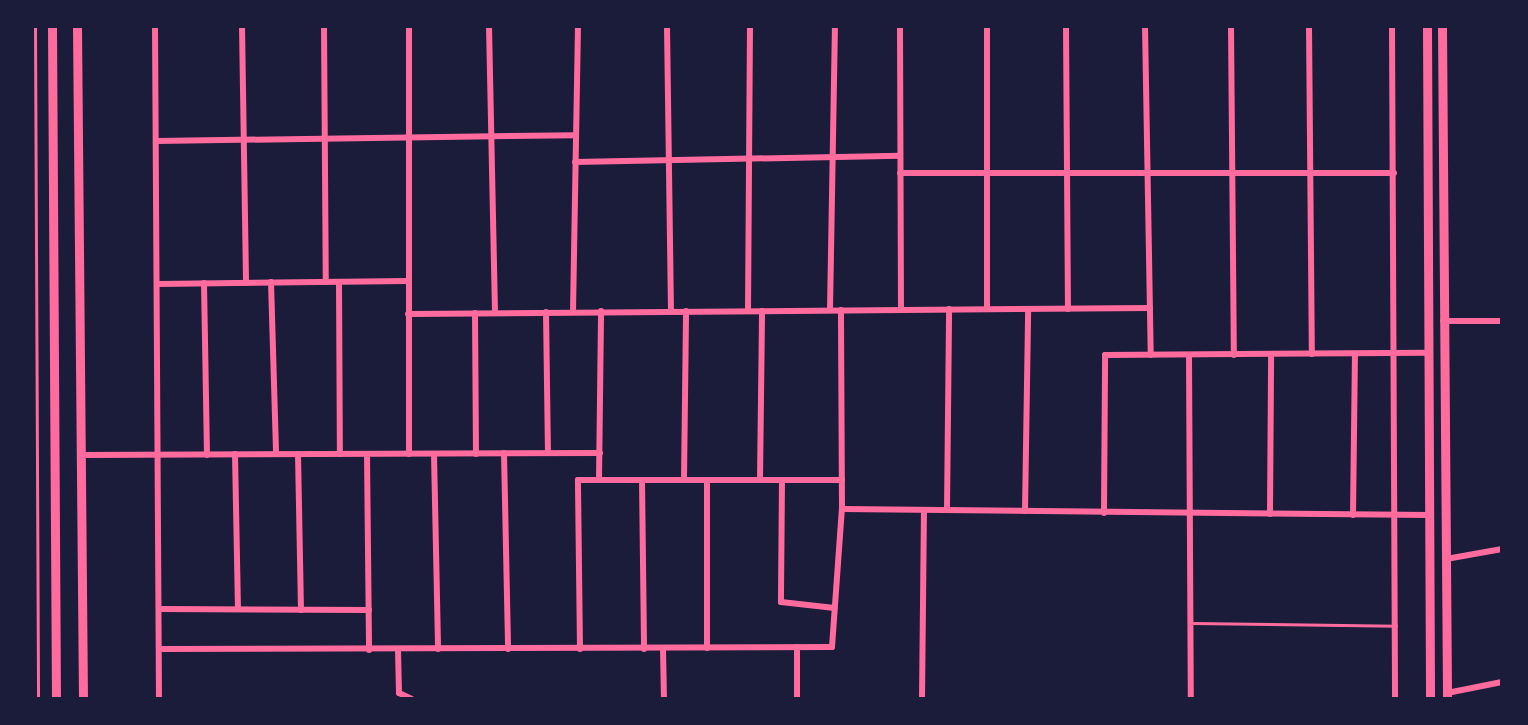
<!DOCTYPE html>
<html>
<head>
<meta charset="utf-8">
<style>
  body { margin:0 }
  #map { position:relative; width:1528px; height:725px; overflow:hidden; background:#1b1b3a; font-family:"Golos Text",sans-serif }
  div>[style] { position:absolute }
  .service>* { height:3px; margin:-1.5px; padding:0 1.5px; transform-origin:1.5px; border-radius:1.5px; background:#ff6b9d }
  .minor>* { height:6px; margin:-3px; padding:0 3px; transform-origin:3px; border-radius:3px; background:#ff6b9d }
  .secondary>* { height:9px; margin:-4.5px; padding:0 4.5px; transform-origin:4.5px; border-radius:4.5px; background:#ff6b9d }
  span { translate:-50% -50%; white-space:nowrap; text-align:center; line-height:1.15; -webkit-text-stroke:6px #1b1b3a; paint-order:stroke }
  .frame { position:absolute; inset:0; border:28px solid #1b1b3a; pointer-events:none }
</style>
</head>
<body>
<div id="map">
  <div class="service">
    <div style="left:35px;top:26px;width:673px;rotate:89.74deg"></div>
    <div style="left:1191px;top:623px;width:205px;rotate:0.8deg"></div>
  </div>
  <div class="minor">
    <div style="left:155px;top:26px;width:673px;rotate:89.66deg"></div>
    <div style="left:242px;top:26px;width:257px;rotate:89.1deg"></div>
    <div style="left:324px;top:26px;width:256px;rotate:89.6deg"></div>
    <div style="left:409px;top:26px;width:428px;rotate:90deg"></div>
    <div style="left:489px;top:26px;width:287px;rotate:88.8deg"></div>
    <div style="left:667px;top:26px;width:285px;rotate:89.2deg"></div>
    <div style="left:900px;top:26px;width:284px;rotate:89.8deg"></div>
    <div style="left:987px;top:26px;width:283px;rotate:90deg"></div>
    <div style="left:1066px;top:26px;width:283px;rotate:89.6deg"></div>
    <div style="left:1145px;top:26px;width:329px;rotate:89deg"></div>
    <div style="left:1231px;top:26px;width:329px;rotate:89.5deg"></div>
    <div style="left:1309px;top:26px;width:328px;rotate:89.5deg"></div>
    <div style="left:1392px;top:26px;width:673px;rotate:89.74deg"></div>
    <div style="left:156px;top:141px;width:420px;rotate:-0.8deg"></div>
    <div style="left:575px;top:162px;width:325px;rotate:-1.1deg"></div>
    <div style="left:900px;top:173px;width:494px"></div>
    <div style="left:271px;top:282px;width:172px;rotate:88.3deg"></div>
    <div style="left:339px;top:282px;width:172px;rotate:89.7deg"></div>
    <div style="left:204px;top:283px;width:172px;rotate:89deg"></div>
    <div style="left:158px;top:284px;width:250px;rotate:-0.7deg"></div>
    <div style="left:830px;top:310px;width:284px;rotate:-89deg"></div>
    <div style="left:748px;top:311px;width:285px;rotate:-89.6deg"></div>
    <div style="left:546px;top:312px;width:141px;rotate:89.2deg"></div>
    <div style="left:573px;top:312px;width:286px;rotate:-89deg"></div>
    <div style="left:475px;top:313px;width:141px;rotate:89.6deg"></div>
    <div style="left:408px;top:314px;width:742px;rotate:-0.46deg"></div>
    <div style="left:1443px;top:321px;width:59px"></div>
    <div style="left:1189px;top:355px;width:344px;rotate:89.7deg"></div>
    <div style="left:504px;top:453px;width:196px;rotate:88.8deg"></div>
    <div style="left:235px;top:454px;width:155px;rotate:88.9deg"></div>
    <div style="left:298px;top:454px;width:156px;rotate:88.9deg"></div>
    <div style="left:367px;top:454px;width:196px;rotate:89.4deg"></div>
    <div style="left:434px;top:454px;width:195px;rotate:88.8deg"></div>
    <div style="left:82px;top:455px;width:518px;rotate:-0.22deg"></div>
    <div style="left:599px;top:480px;width:169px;rotate:-89.3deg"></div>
    <div style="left:642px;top:480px;width:169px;rotate:89.3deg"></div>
    <div style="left:684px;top:480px;width:169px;rotate:-89.3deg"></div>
    <div style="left:707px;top:480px;width:168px;rotate:90deg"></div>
    <div style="left:760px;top:480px;width:169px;rotate:-89.3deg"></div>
    <div style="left:782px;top:480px;width:122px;rotate:90.5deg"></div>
    <div style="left:781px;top:602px;width:54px;rotate:6.3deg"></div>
    <div style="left:842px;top:509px;width:587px;rotate:0.59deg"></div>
    <div style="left:947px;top:510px;width:201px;rotate:-89.4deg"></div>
    <div style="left:1025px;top:511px;width:202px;rotate:-89.1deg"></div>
    <div style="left:1104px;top:513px;width:158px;rotate:-89.6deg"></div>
    <div style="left:1105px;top:355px;width:323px;rotate:-0.4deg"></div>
    <div style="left:1270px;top:514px;width:160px;rotate:-89.6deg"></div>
    <div style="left:1353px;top:515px;width:161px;rotate:-89.3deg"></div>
    <div style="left:1446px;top:559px;width:57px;rotate:-10.1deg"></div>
    <div style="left:160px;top:609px;width:209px;rotate:0.3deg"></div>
    <div style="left:663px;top:648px;width:51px;rotate:88.9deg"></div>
    <div style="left:160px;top:649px;width:672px;rotate:-0.17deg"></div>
    <div style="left:832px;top:647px;width:138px;rotate:-85.9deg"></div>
    <div style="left:842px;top:509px;width:199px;rotate:-90.3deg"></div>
    <div style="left:398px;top:649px;width:44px;rotate:88.7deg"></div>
    <div style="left:399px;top:693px;width:14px;rotate:25deg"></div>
    <div style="left:580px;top:649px;width:169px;rotate:-90.7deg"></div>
    <div style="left:578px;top:480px;width:264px"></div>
    <div style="left:1447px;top:693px;width:56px;rotate:-11.3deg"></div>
    <div style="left:797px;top:699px;width:52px;rotate:-90deg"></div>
    <div style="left:922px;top:699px;width:189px;rotate:-89.4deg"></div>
  </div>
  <div class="secondary">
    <div style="left:52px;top:26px;width:673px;rotate:89.66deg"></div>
    <div style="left:77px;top:26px;width:673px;rotate:89.49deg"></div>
    <div style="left:1427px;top:26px;width:673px;rotate:89.74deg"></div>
    <div style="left:1442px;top:26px;width:673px;rotate:89.57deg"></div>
  </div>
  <div class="frame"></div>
</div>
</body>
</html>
